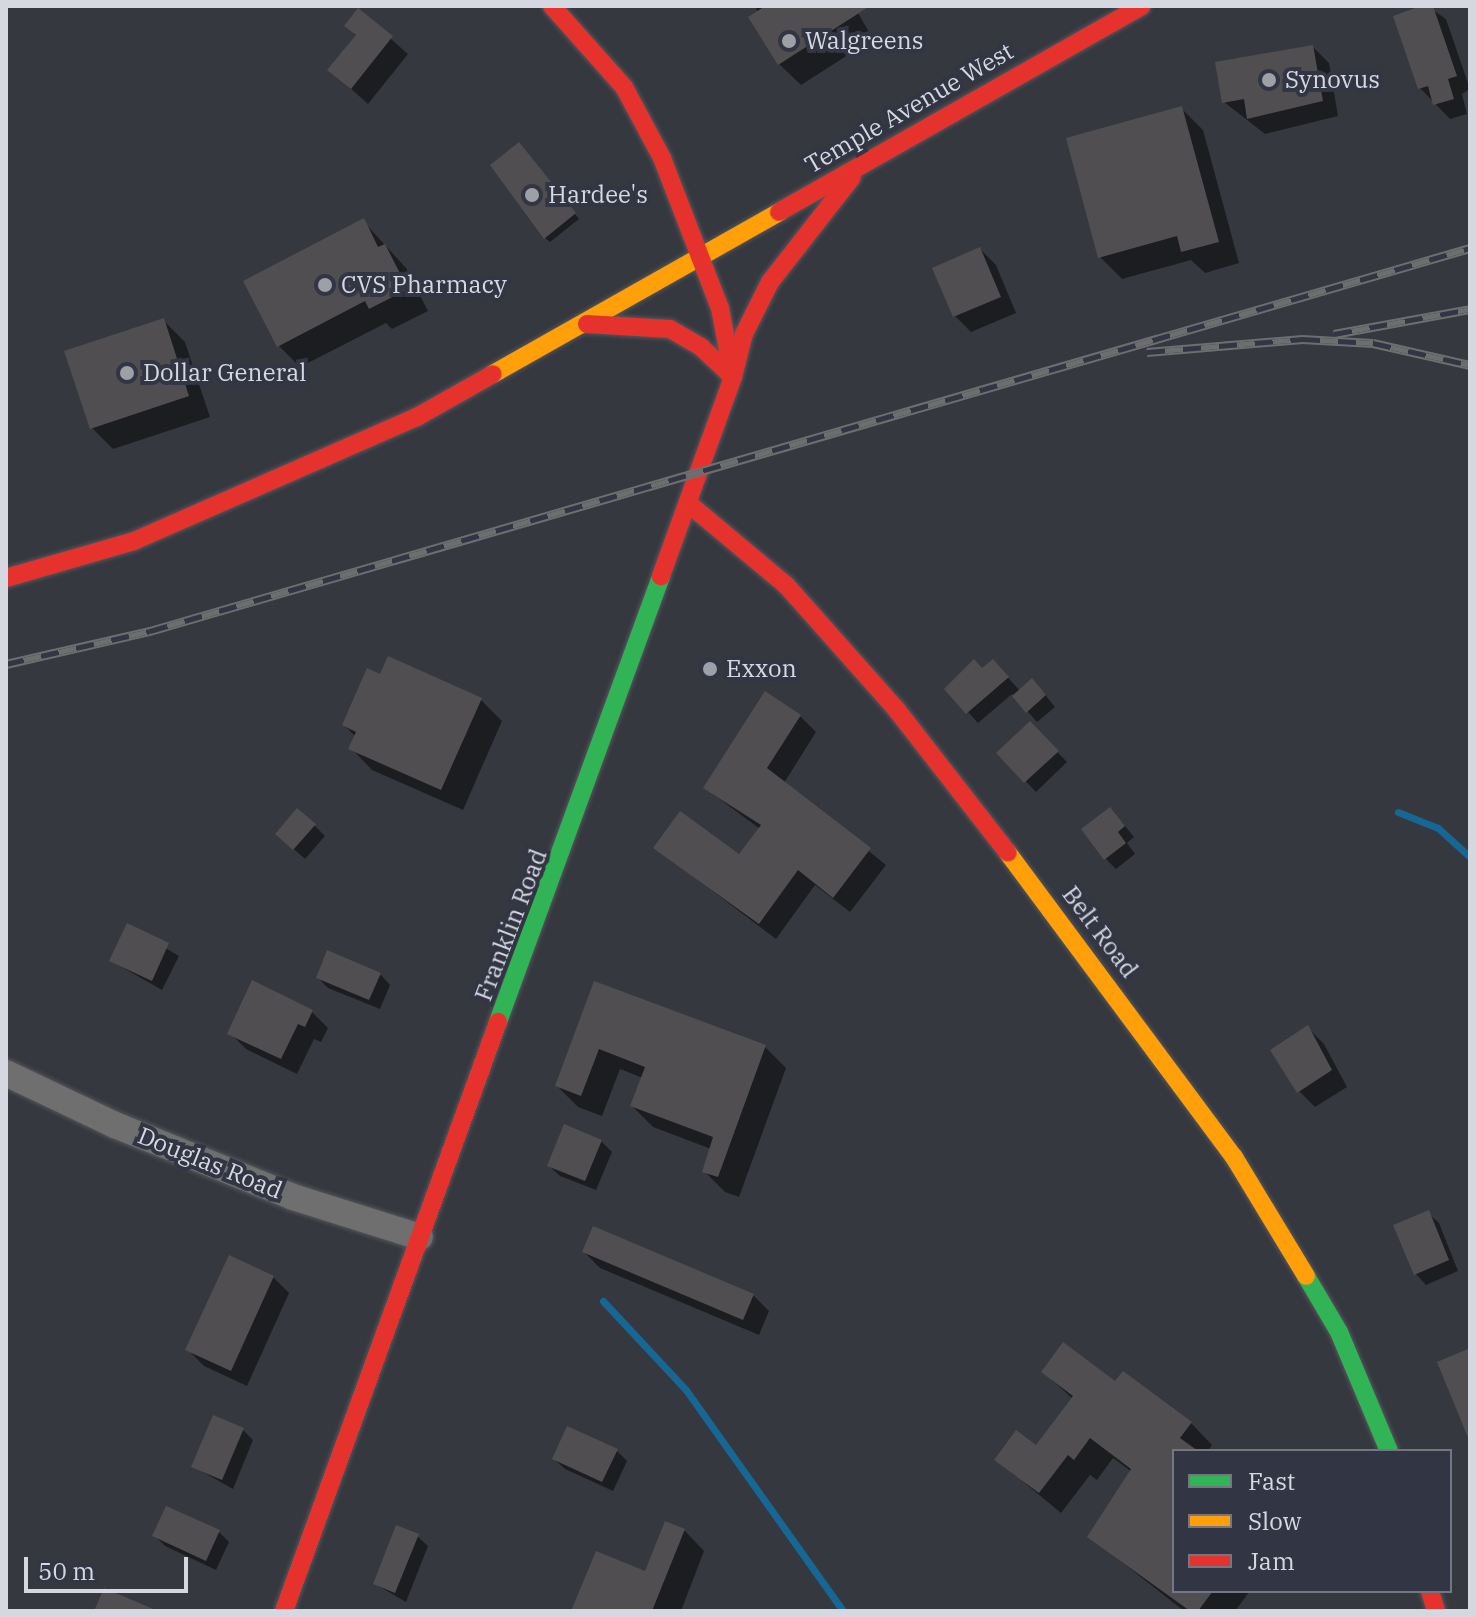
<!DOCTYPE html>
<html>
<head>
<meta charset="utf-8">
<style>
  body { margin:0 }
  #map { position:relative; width:1476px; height:1617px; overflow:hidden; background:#36383f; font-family:"IBM Plex Serif",serif }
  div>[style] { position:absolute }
  .shadow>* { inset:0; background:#0007 }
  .stream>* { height:7px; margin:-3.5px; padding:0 3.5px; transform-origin:3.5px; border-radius:3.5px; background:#176795 }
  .building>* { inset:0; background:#514e51 }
  .roads { filter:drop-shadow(0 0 2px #54565b) drop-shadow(0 0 2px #54565b) }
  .street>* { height:26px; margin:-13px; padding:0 13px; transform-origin:13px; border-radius:13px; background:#706f6f }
  .fast>* { height:18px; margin:-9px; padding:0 9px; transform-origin:9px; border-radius:9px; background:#30b455 }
  .slow>* { height:18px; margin:-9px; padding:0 9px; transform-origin:9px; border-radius:9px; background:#ff9f0a }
  .jam>* { height:18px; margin:-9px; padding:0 9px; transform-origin:9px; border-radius:9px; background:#e5322d }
  .rail>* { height:9px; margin-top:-4.5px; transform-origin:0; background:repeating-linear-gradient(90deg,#323543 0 18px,#6d6e70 0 36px); box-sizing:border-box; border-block:2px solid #6d6e70 }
  .dots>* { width:22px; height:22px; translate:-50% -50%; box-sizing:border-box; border:4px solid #323543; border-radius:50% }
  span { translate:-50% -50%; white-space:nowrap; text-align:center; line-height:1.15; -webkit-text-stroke:8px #323543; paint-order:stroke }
  .poi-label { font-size:24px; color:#d6d8e1 }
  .left { translate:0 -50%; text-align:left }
  .street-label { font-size:24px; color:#d6d8e1 }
  .frame { position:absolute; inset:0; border:8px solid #d6d8e1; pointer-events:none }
  .legend { position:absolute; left:1172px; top:1449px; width:280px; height:144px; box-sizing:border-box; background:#323543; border:2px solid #747682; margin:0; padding:10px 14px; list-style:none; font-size:24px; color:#d6d8e1 }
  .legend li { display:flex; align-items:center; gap:16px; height:40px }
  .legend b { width:40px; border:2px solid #747682 }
  .scale { position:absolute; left:24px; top:1557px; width:164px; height:36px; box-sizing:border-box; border:4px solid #d6d8e1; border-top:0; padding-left:10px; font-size:24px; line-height:28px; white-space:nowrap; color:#d6d8e1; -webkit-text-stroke:6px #323543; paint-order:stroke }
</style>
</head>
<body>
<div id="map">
  <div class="shadow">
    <div style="clip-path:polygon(755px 6px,854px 6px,873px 39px,801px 85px,779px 64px)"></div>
    <div style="clip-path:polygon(1427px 6px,1446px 19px,1470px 89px,1462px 94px,1467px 114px,1450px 119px,1420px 88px)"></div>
    <div style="clip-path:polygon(359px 11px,408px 54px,368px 104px,330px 70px,357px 37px,347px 26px)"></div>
    <div style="clip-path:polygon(1313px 47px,1329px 63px,1338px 116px,1265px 134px,1224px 102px)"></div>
    <div style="clip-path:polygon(1181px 108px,1203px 130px,1239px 263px,1205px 273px,1191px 260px,1122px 279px,1100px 257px)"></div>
    <div style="clip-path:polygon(523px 149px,579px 219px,550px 242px,545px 238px)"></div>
    <div style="clip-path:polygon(363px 221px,406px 268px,428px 311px,392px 329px,386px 323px,300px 367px,279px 346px)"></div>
    <div style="clip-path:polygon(980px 249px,996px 265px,1016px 313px,971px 332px,955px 316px)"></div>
    <div style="clip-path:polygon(163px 320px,185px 342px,210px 417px,113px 449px,92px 428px)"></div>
    <div style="clip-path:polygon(982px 670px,1003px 672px,1020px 691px,1042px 691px,1055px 707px,1037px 722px,1012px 694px,978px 723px,947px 689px)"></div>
    <div style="clip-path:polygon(480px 699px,502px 721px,463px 810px,372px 770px,351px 748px,356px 737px,344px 725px)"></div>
    <div style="clip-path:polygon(800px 716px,816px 732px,784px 783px,886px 865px,850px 912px,815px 885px,776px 939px,656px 848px,739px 856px,760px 829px,705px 788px)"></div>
    <div style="clip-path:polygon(1030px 724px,1067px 762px,1036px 792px,999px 753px)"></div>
    <div style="clip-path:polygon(1120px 820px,1134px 837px,1127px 843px,1135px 854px,1116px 869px,1106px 859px)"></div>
    <div style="clip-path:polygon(314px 825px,325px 836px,305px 859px,288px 844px)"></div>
    <div style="clip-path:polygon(128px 926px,179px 956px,162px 990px,111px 961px)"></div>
    <div style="clip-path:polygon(380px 974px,390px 985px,380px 1009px,328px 988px,318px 978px)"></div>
    <div style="clip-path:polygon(595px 983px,765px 1047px,786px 1068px,739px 1197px,725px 1192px,704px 1171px,711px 1149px,653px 1127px,632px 1106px,643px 1078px,620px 1069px,602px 1116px,578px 1107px,557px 1086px)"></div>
    <div style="clip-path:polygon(312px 1012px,328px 1028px,321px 1042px,314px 1039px,297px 1074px,246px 1049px,230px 1033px)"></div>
    <div style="clip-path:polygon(1308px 1028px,1324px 1044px,1347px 1087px,1315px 1107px,1299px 1091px)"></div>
    <div style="clip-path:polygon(601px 1141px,612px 1152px,596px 1190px,560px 1176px,549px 1166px)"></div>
    <div style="clip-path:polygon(1428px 1213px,1439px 1223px,1458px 1271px,1426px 1285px,1416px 1274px,1396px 1226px)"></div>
    <div style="clip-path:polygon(584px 1252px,753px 1295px,769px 1311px,759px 1335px,600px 1268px)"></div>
    <div style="clip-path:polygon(273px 1277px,289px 1293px,247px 1386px,204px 1366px,188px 1350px)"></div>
    <div style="clip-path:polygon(1043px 1372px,1116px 1384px,1191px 1423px,1212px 1445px,1208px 1451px,1174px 1451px,1174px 1591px,1250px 1591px,1235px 1611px,1184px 1611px,1090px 1537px,1132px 1472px,1113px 1458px,1097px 1480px,1090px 1475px,1061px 1513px,997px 1460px,1037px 1448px,1073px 1399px)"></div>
    <div style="clip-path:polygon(243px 1430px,253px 1440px,233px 1489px,194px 1467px)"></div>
    <div style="clip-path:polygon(616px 1450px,627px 1461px,613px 1491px,565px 1469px,554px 1459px)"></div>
    <div style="clip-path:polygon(684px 1530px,704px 1551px,681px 1611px,632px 1611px)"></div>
    <div style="clip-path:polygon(219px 1532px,229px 1542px,216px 1570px,165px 1546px,155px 1536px)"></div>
    <div style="clip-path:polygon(417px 1536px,428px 1546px,406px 1602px,375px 1584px)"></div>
  </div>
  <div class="stream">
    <div style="left:1398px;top:812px;width:43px;rotate:21.8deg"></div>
    <div style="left:1438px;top:828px;width:43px;rotate:42.2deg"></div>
    <div style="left:603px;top:1301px;width:122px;rotate:47deg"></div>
    <div style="left:686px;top:1390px;width:271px;rotate:54.6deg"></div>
  </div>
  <div class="building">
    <div style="clip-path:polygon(765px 6px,870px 6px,778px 65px,748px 17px)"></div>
    <div style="clip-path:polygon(1421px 6px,1433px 6px,1457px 76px,1448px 79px,1454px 99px,1433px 105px,1428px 86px,1418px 89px,1393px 16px)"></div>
    <div style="clip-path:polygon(358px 8px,393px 36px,351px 89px,327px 70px,356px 35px,344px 26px)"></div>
    <div style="clip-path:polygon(1313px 45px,1323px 101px,1247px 119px,1244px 99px,1222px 103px,1215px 62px)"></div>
    <div style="clip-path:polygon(1182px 106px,1219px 242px,1181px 252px,1177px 236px,1098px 258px,1066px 138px)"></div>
    <div style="clip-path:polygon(519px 142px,576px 213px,544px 239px,490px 165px)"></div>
    <div style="clip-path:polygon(364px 218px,378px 247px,385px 244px,408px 289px,369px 309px,365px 301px,277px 347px,243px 281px)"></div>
    <div style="clip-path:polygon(980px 247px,1001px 297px,953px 317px,932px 268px)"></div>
    <div style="clip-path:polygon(164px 318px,189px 396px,90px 429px,64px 351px)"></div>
    <div style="clip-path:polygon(388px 656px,482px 698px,441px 790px,348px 749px,356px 732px,342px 725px,367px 668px,380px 674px)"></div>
    <div style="clip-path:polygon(974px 659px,982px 668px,993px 659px,1009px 677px,966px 714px,944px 689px)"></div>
    <div style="clip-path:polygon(1032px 678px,1046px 695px,1026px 713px,1012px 696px)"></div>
    <div style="clip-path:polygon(765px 691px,801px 715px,767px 768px,871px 848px,833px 898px,798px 870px,759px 924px,653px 848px,680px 811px,739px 854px,761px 825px,703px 788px)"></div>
    <div style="clip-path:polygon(1030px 721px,1059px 751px,1024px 783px,996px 753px)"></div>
    <div style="clip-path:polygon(1110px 807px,1125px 826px,1118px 832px,1126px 843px,1104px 860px,1081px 829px)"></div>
    <div style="clip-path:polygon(297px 808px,316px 824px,293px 850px,275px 834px)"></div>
    <div style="clip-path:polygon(127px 923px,169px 943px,152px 981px,109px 961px)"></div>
    <div style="clip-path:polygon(327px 950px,381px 973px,369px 1000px,316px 978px)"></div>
    <div style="clip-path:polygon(252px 980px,313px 1010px,305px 1027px,298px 1024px,281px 1059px,227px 1034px)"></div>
    <div style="clip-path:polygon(594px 981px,766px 1045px,718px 1177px,702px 1172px,713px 1137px,630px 1106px,645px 1067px,599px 1049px,581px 1096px,555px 1086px)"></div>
    <div style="clip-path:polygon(1308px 1025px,1332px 1070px,1297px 1093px,1270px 1050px)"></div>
    <div style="clip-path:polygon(564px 1124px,602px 1140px,585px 1181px,547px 1166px)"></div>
    <div style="clip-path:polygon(1429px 1210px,1449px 1260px,1414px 1275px,1393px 1225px)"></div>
    <div style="clip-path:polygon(593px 1226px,754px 1294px,743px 1320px,582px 1252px)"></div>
    <div style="clip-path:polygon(229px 1255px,274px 1276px,231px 1371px,185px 1350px)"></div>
    <div style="clip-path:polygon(1063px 1342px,1115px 1381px,1123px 1371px,1192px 1422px,1180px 1438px,1198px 1451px,1174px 1451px,1174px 1591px,1213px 1591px,1198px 1611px,1190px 1611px,1087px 1537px,1131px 1469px,1090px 1438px,1074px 1460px,1068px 1455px,1039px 1493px,994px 1460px,1016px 1430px,1036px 1445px,1073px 1396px,1041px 1372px)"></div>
    <div style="clip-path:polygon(1470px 1348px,1470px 1440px,1469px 1440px,1437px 1362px)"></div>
    <div style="clip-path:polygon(213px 1415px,244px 1428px,222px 1480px,191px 1467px)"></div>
    <div style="clip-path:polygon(567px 1426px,618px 1449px,602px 1482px,552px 1459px)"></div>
    <div style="clip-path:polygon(166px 1506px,220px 1530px,206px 1561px,152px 1536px)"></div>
    <div style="clip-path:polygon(665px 1521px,685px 1529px,652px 1611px,571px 1611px,596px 1551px,645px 1571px)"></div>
    <div style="clip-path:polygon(396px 1525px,419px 1534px,395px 1593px,373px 1584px)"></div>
    <div style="clip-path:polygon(104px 1588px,158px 1611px,94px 1611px)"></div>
  </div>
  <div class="roads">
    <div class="street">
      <div style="left:6px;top:1073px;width:121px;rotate:25.5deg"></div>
      <div style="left:115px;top:1125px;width:192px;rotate:22deg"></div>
      <div style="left:293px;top:1197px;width:133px;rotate:17.5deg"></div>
    </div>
    <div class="fast">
      <div style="left:498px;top:1022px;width:475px;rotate:-69.9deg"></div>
      <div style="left:1306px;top:1276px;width:65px;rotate:59.5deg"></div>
      <div style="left:1339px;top:1332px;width:129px;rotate:67.2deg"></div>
    </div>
    <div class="slow">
      <div style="left:493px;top:374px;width:329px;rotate:-29.5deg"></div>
      <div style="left:1008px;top:853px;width:379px;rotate:53.4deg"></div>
      <div style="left:1234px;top:1157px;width:139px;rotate:58.8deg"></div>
    </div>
    <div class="jam">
      <div style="left:552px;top:6px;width:108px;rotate:48.4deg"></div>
      <div style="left:624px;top:87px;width:81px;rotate:61.8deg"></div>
      <div style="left:662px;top:158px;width:161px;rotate:68.9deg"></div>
      <div style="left:720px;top:308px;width:70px;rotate:79.3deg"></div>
      <div style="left:733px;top:377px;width:212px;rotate:109.9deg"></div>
      <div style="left:779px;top:212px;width:417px;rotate:-29.6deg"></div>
      <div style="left:587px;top:324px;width:83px;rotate:3.4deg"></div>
      <div style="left:670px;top:329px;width:36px;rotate:30deg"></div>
      <div style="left:701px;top:347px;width:44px;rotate:43.2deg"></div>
      <div style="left:733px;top:377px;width:44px;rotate:-75.7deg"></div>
      <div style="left:744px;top:334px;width:58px;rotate:-63.4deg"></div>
      <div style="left:770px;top:282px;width:133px;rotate:-52deg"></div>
      <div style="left:689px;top:504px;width:126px;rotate:39.9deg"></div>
      <div style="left:786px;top:585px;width:166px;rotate:48.4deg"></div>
      <div style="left:896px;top:709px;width:182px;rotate:52.1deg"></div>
      <div style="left:6px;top:578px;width:133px;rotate:-16.1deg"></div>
      <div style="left:134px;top:541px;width:309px;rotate:-23.7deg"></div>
      <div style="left:417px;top:417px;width:87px;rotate:-29.5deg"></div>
      <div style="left:1430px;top:1591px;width:21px;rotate:73deg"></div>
      <div style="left:284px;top:1611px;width:627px;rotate:-70.03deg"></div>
    </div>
  </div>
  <div class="rail">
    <div style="left:1334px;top:334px;width:138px;rotate:-10.4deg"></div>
    <div style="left:1147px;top:352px;width:156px;rotate:-4.8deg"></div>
    <div style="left:1302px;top:339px;width:71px;rotate:3.2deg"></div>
    <div style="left:1373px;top:343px;width:99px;rotate:12.8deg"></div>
    <div style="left:6px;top:664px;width:148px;rotate:-12.9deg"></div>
    <div style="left:150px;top:631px;width:1374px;rotate:-16.18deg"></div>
  </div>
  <div class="dots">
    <div style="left:789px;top:41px;background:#9ea0a8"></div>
    <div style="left:1269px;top:80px;background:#9ea0a8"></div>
    <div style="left:532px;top:195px;background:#9ea0a8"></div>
    <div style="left:325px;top:285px;background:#9ea0a8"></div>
    <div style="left:127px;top:373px;background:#9ea0a8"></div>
    <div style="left:710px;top:669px;background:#9ea0a8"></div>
  </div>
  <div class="poi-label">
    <span class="left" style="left:805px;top:41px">Walgreens</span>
    <span class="left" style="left:1285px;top:80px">Synovus</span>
    <span class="left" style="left:548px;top:195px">Hardee's</span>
    <span class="left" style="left:341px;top:285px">CVS Pharmacy</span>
    <span class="left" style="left:143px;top:373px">Dollar General</span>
    <span class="left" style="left:726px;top:669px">Exxon</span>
  </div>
  <div class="street-label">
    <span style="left:909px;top:108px;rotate:-30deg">Temple Avenue West</span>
    <span style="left:511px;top:925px;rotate:-69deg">Franklin Road</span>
    <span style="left:1100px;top:932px;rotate:53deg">Belt Road</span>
    <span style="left:210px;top:1163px;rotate:22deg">Douglas Road</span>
  </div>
  <div class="frame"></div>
  <ul class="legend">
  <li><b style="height:10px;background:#30b455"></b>Fast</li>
  <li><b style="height:10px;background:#ff9f0a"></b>Slow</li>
  <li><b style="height:10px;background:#e5322d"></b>Jam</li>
  </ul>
  <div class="scale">50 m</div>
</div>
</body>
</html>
